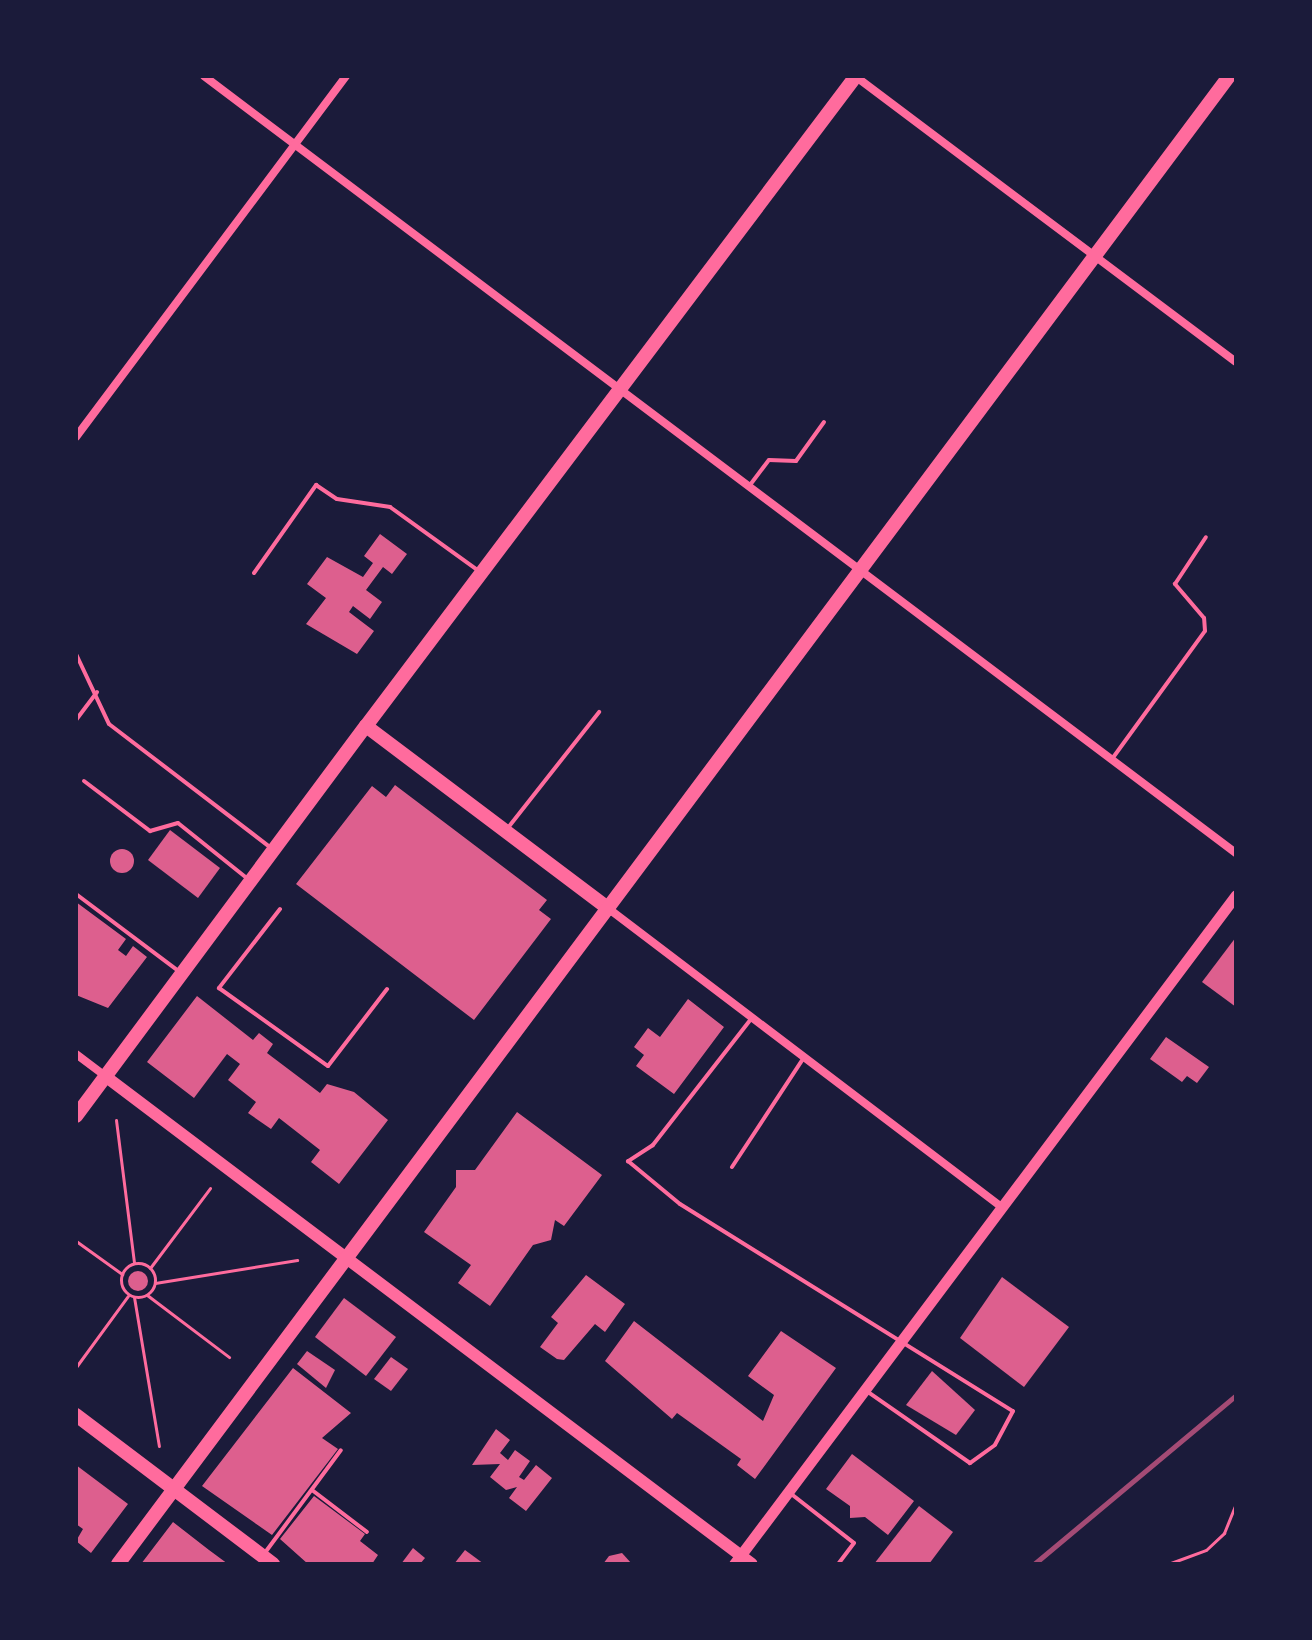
<!DOCTYPE html>
<html>
<head>
<meta charset="utf-8">
<style>
  body { margin:0 }
  #map { position:relative; width:1312px; height:1640px; overflow:hidden; background:#1b1b3a; font-family:Roboto,sans-serif }
  div>[style] { position:absolute }
  .building>* { inset:0; background:#dd5f8e }
  .round { border-radius:50% }
  .path>* { height:3px; margin:-1.5px; padding:0 1.5px; transform-origin:1.5px; border-radius:1.5px; background:#ff6b9d }
  .path>.ring { margin:-1.5px; padding:0; box-sizing:content-box; background:none; border:3px solid #ff6b9d; border-radius:50% }
  .service>* { height:4px; margin:-2px; padding:0 2px; transform-origin:2px; border-radius:2px; background:#ff6b9d }
  .minor>* { height:8px; margin:-4px; padding:0 4px; transform-origin:4px; border-radius:4px; background:#ff6b9d }
  .tertiary>* { height:11px; margin:-5.5px; padding:0 5.5px; transform-origin:5.5px; border-radius:5.5px; background:#ff6b9d }
  .secondary>* { height:12px; margin:-6px; padding:0 6px; transform-origin:6px; border-radius:6px; background:#ff6b9d }
  .primary>* { height:14px; margin:-7px; padding:0 7px; transform-origin:7px; border-radius:7px; background:#ff6b9d }
  .trunk>* { height:14px; margin:-7px; padding:0 7px; transform-origin:7px; border-radius:7px; background:#ff6b9d }
  .rail>* { height:5px; margin:-2.5px; padding:0 2.5px; transform-origin:2.5px; border-radius:2.5px; background:#a44b75 }
  span { translate:-50% -50%; white-space:nowrap; text-align:center; line-height:1.15; -webkit-text-stroke:6px #1b1b3a; paint-order:stroke }
  .frame { position:absolute; inset:0; border:78px solid #1b1b3a; pointer-events:none }
</style>
</head>
<body>
<div id="map">
  <div class="building">
    <div style="clip-path:polygon(380px 534px,407px 554px,392px 574px,383px 567px,366px 590px,382px 602px,370px 619px,353px 606px,349px 612px,374px 631px,357px 654px,306px 624px,326px 598px,307px 584px,327px 557px,363px 577px,373px 563px,364px 556px)"></div>
    <div style="clip-path:polygon(395px 785px,547px 900px,539px 910px,551px 919px,474px 1020px,296px 884px,372px 786px,386px 797px)"></div>
    <div style="clip-path:polygon(170px 830px,220px 868px,198px 898px,148px 860px)"></div>
    <div class="round" style="left:110px;top:849px;width:24px;height:24px"></div>
    <div style="clip-path:polygon(76px 902px,126px 939px,118px 950px,126px 956px,133px 946px,147px 957px,108px 1008px,76px 995px)"></div>
    <div style="clip-path:polygon(1236px 937px,1236px 1007px,1202px 982px)"></div>
    <div style="clip-path:polygon(197px 996px,253px 1040px,259px 1033px,273px 1044px,267px 1053px,320px 1093px,327px 1084px,354px 1092px,388px 1120px,339px 1184px,311px 1162px,320px 1150px,279px 1118px,271px 1129px,248px 1113px,256px 1102px,228px 1080px,240px 1064px,227px 1054px,194px 1098px,147px 1062px)"></div>
    <div style="clip-path:polygon(688px 999px,724px 1027px,674px 1094px,636px 1066px,644px 1055px,634px 1047px,648px 1028px,660px 1037px)"></div>
    <div style="clip-path:polygon(1166px 1037px,1209px 1067px,1197px 1083px,1187px 1076px,1182px 1082px,1150px 1059px)"></div>
    <div style="clip-path:polygon(517px 1112px,602px 1175px,564px 1226px,555px 1220px,551px 1240px,533px 1245px,490px 1306px,458px 1283px,471px 1265px,424px 1232px,456px 1187px,456px 1170px,475px 1170px)"></div>
    <div class="round" style="left:128px;top:1271px;width:20px;height:20px"></div>
    <div style="clip-path:polygon(586px 1275px,625px 1304px,605px 1332px,595px 1324px,564px 1360px,557px 1359px,540px 1347px,558px 1323px,551px 1317px)"></div>
    <div style="clip-path:polygon(1002px 1277px,1069px 1327px,1024px 1387px,960px 1338px)"></div>
    <div style="clip-path:polygon(344px 1298px,396px 1337px,366px 1376px,315px 1337px)"></div>
    <div style="clip-path:polygon(634px 1321px,763px 1421px,774px 1395px,748px 1376px,781px 1331px,836px 1368px,755px 1479px,737px 1465px,741px 1459px,677px 1413px,672px 1419px,605px 1361px)"></div>
    <div style="clip-path:polygon(307px 1351px,335px 1370px,326px 1388px,297px 1364px)"></div>
    <div style="clip-path:polygon(391px 1357px,408px 1369px,391px 1391px,374px 1379px)"></div>
    <div style="clip-path:polygon(293px 1368px,351px 1413px,322px 1438px,338px 1449px,272px 1535px,202px 1486px)"></div>
    <div style="clip-path:polygon(932px 1371px,975px 1410px,956px 1435px,906px 1405px)"></div>
    <div style="clip-path:polygon(496px 1429px,510px 1440px,500px 1453px,508px 1460px,515px 1450px,530px 1461px,519px 1477px,524px 1480px,536px 1465px,552px 1478px,526px 1511px,509px 1498px,517px 1487px,506px 1490px,490px 1477px,500px 1464px,472px 1465px)"></div>
    <div style="clip-path:polygon(852px 1454px,914px 1501px,888px 1535px,865px 1517px,850px 1518px,850px 1506px,826px 1489px)"></div>
    <div style="clip-path:polygon(76px 1465px,128px 1504px,91px 1553px,76px 1541px,83px 1529px,76px 1524px)"></div>
    <div style="clip-path:polygon(314px 1496px,365px 1534px,360px 1541px,378px 1555px,372px 1564px,308px 1564px,280px 1539px)"></div>
    <div style="clip-path:polygon(919px 1506px,953px 1532px,929px 1564px,874px 1564px)"></div>
    <div style="clip-path:polygon(173px 1522px,209px 1550px,228px 1564px,141px 1564px)"></div>
    <div style="clip-path:polygon(413px 1548px,425px 1558px,420px 1564px,401px 1564px)"></div>
    <div style="clip-path:polygon(465px 1550px,484px 1564px,454px 1564px)"></div>
    <div style="clip-path:polygon(622px 1553px,632px 1564px,603px 1564px,609px 1556px)"></div>
  </div>
  <div class="path">
    <div style="left:116px;top:1120px;width:144px;rotate:82.8deg"></div>
    <div style="left:76px;top:1241px;width:57px;rotate:35.7deg"></div>
    <div class="ring" style="left:121px;top:1263px;width:31px;height:31px"></div>
    <div style="left:150px;top:1268px;width:100px;rotate:-53.1deg"></div>
    <div style="left:155px;top:1283px;width:144px;rotate:-9.2deg"></div>
    <div style="left:147px;top:1295px;width:103px;rotate:37.1deg"></div>
    <div style="left:134px;top:1297px;width:151px;rotate:80.5deg"></div>
    <div style="left:76px;top:1367px;width:88px;rotate:-53.8deg"></div>
    <div style="left:1168px;top:1564px;width:40px;rotate:-20.2deg"></div>
    <div style="left:1206px;top:1550px;width:25px;rotate:-43deg"></div>
    <div style="left:1224px;top:1533px;width:31px;rotate:-68deg"></div>
  </div>
  <div class="service">
    <div style="left:750px;top:485px;width:31px;rotate:-53deg"></div>
    <div style="left:769px;top:460px;width:27px;rotate:2deg"></div>
    <div style="left:796px;top:461px;width:48px;rotate:-54.3deg"></div>
    <div style="left:254px;top:573px;width:108px;rotate:-54.8deg"></div>
    <div style="left:316px;top:485px;width:25px;rotate:34deg"></div>
    <div style="left:337px;top:499px;width:54px;rotate:8.6deg"></div>
    <div style="left:390px;top:507px;width:111px;rotate:35.8deg"></div>
    <div style="left:76px;top:654px;width:77px;rotate:64.8deg"></div>
    <div style="left:109px;top:724px;width:203px;rotate:37.4deg"></div>
    <div style="left:76px;top:720px;width:35px;rotate:-53deg"></div>
    <div style="left:1112px;top:759px;width:158px;rotate:-54deg"></div>
    <div style="left:1205px;top:631px;width:13px;rotate:-94deg"></div>
    <div style="left:1204px;top:618px;width:45px;rotate:-130.5deg"></div>
    <div style="left:1175px;top:584px;width:56px;rotate:-56.6deg"></div>
    <div style="left:84px;top:781px;width:83px;rotate:37.1deg"></div>
    <div style="left:150px;top:831px;width:29px;rotate:-16deg"></div>
    <div style="left:178px;top:823px;width:90px;rotate:38.7deg"></div>
    <div style="left:507px;top:829px;width:149px;rotate:-51.8deg"></div>
    <div style="left:76px;top:894px;width:130px;rotate:36.9deg"></div>
    <div style="left:280px;top:909px;width:100px;rotate:127.7deg"></div>
    <div style="left:219px;top:988px;width:134px;rotate:35.6deg"></div>
    <div style="left:328px;top:1066px;width:97px;rotate:-52.5deg"></div>
    <div style="left:751px;top:1019px;width:160px;rotate:127.9deg"></div>
    <div style="left:653px;top:1145px;width:30px;rotate:147deg"></div>
    <div style="left:628px;top:1161px;width:67px;rotate:39.6deg"></div>
    <div style="left:680px;top:1204px;width:392px;rotate:31.9deg"></div>
    <div style="left:1013px;top:1411px;width:38px;rotate:118deg"></div>
    <div style="left:995px;top:1445px;width:31px;rotate:144deg"></div>
    <div style="left:970px;top:1463px;width:124px;rotate:-145.2deg"></div>
    <div style="left:732px;top:1167px;width:129px;rotate:-56.7deg"></div>
    <div style="left:312px;top:1490px;width:69px;rotate:37.4deg"></div>
    <div style="left:790px;top:1493px;width:81px;rotate:38deg"></div>
    <div style="left:854px;top:1543px;width:26px;rotate:127deg"></div>
    <div style="left:264px;top:1554px;width:129px;rotate:-53.5deg"></div>
  </div>
  <div class="minor">
    <div style="left:204px;top:76px;width:1292px;rotate:36.98deg"></div>
    <div style="left:855px;top:76px;width:476px;rotate:36.9deg"></div>
    <div style="left:76px;top:437px;width:451px;rotate:-53.2deg"></div>
    <div style="left:609px;top:909px;width:493px;rotate:37.2deg"></div>
    <div style="left:76px;top:1054px;width:36px;rotate:37deg"></div>
  </div>
  <div class="tertiary">
    <div style="left:734px;top:1564px;width:836px;rotate:-53.12deg"></div>
  </div>
  <div class="secondary">
    <div style="left:105px;top:1076px;width:810px;rotate:37.03deg"></div>
  </div>
  <div class="primary">
    <div style="left:366px;top:726px;width:814px;rotate:-52.99deg"></div>
  </div>
  <div class="trunk">
    <div style="left:76px;top:1116px;width:486px;rotate:-53.4deg"></div>
    <div style="left:366px;top:726px;width:304px;rotate:37deg"></div>
    <div style="left:76px;top:1415px;width:247px;rotate:37.1deg"></div>
    <div style="left:118px;top:1564px;width:1857px;rotate:-53.25deg"></div>
  </div>
  <div class="rail">
    <div style="left:1034px;top:1564px;width:263px;rotate:-39.9deg"></div>
  </div>
  <div class="frame"></div>
</div>
</body>
</html>
